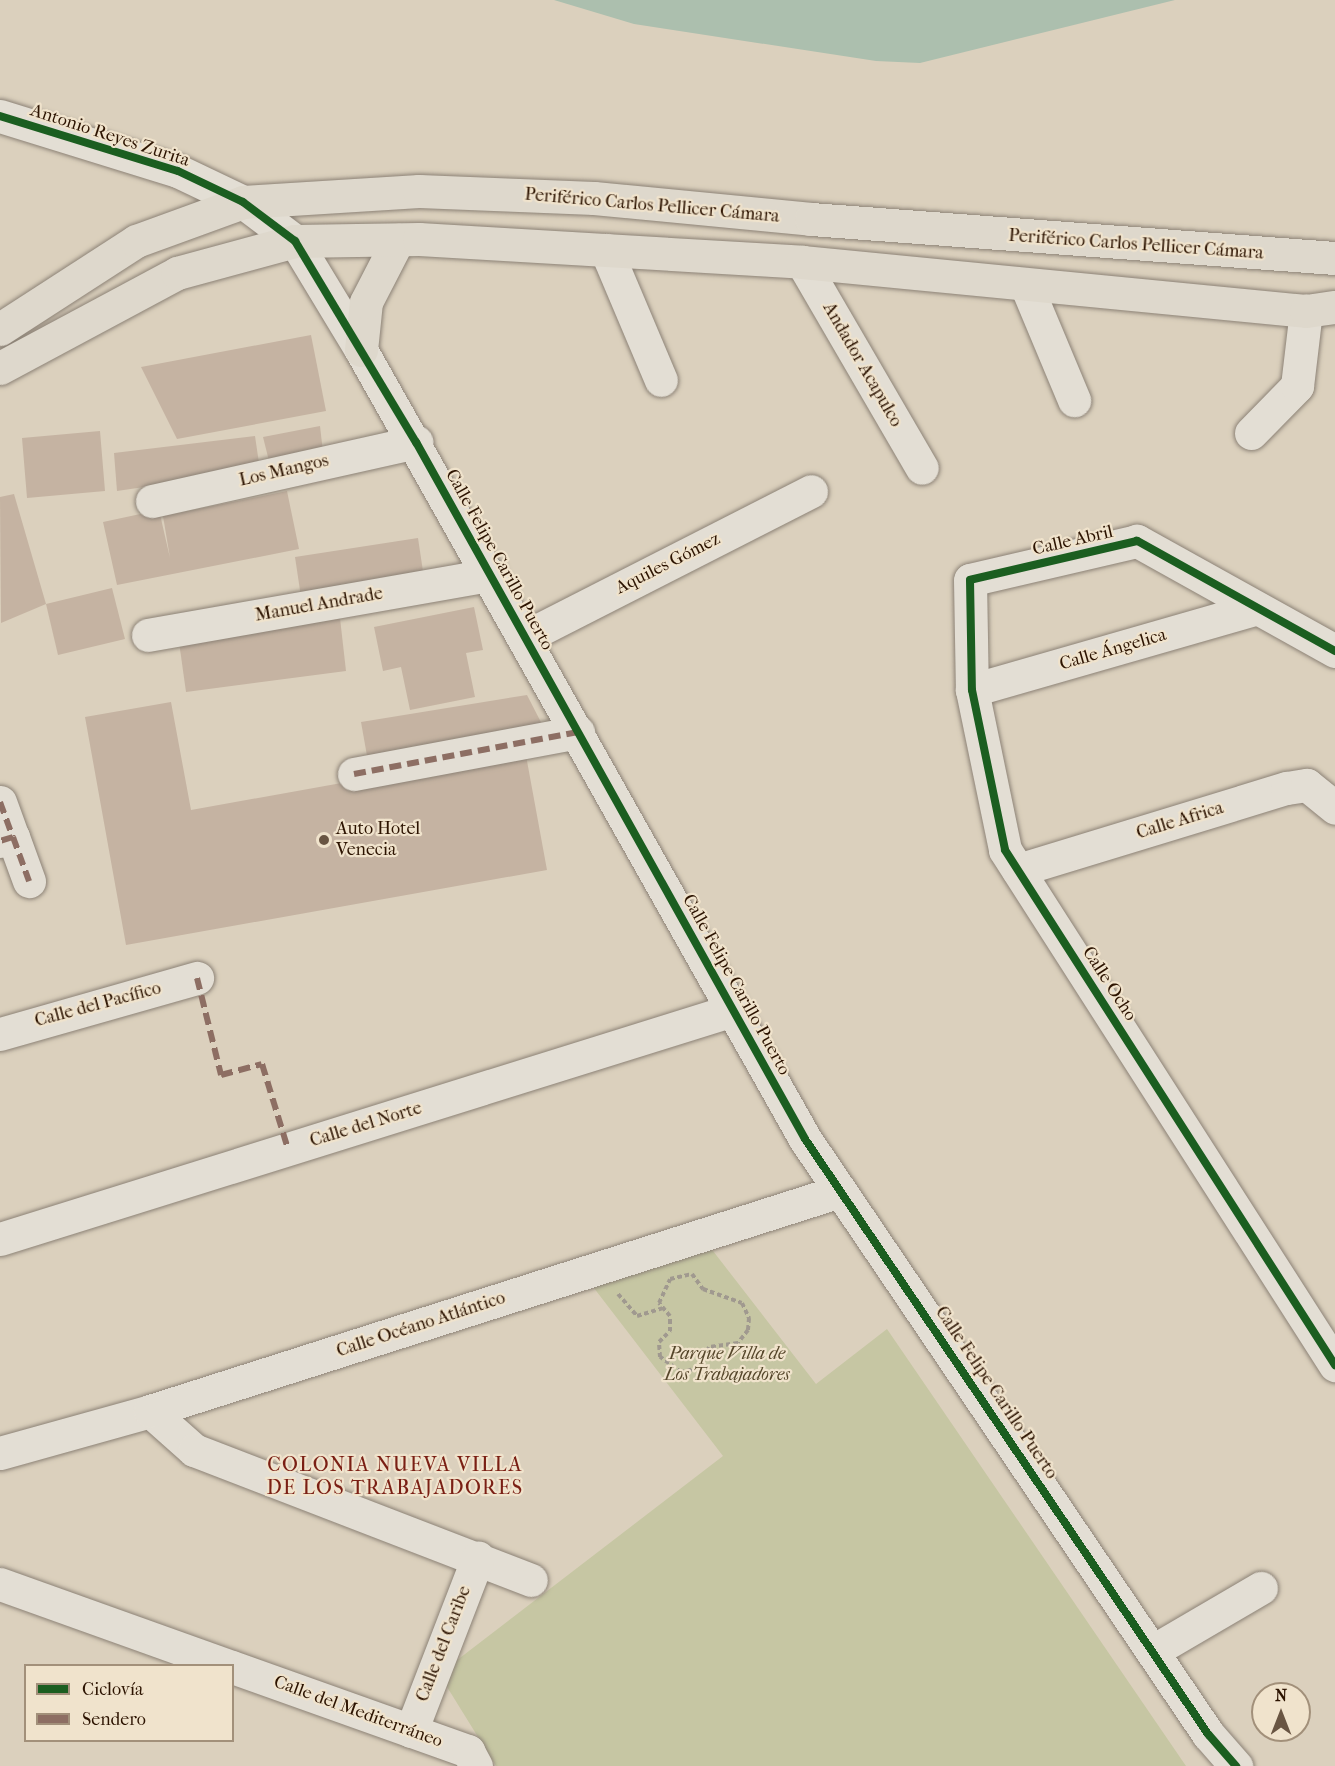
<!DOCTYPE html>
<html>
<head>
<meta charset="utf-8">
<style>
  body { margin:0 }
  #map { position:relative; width:1335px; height:1766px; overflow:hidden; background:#dbd0bd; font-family:"IM FELL French Canon",serif }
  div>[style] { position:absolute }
  .green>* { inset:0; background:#c6c6a3 }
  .water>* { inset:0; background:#acbfae }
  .building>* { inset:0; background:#c5b3a2 }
  .path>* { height:4px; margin-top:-2px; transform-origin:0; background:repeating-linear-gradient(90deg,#a0998f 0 4.5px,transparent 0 7.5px) }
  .roads { filter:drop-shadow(0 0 2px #8c8276) drop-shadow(0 0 2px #8c8276) }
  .street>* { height:33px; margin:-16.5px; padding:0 16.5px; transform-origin:16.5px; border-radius:16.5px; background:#e3ded4 }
  .secondary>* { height:33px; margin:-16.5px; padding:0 16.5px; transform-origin:16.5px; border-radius:16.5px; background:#e3ded4 }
  .primary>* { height:33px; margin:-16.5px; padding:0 16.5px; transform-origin:16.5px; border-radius:16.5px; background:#ded8cc }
  .quiet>* { height:6px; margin-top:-3px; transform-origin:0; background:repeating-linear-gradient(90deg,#8d6e63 0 12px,transparent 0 18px) }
  .cycleway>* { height:8px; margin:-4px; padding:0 4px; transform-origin:4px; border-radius:4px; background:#1b5e20 }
  .dots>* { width:16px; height:16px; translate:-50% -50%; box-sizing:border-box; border:3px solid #f0e3cc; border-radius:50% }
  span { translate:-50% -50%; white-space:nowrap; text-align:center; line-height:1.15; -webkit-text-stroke:4.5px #f0e3cc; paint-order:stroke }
  .street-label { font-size:18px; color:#2c1300 }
  .poi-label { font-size:18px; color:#2c1300 }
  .left { translate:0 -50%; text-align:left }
  .park-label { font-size:18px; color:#55462a; font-style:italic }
  .neighbourhood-label { font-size:20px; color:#7a1f14; letter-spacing:1.5px }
  .legend { position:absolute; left:24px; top:1664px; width:210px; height:78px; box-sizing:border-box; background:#f0e3cc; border:2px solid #a2907a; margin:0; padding:8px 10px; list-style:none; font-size:18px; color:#2c1300 }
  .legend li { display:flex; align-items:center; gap:12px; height:30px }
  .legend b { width:30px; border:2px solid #a2907a }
  .north { position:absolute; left:1251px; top:1682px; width:60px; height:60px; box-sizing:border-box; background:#f0e3cc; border:2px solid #a2907a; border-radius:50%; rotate:0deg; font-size:16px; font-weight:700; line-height:24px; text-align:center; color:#2c1300 }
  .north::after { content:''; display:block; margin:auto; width:21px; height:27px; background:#695542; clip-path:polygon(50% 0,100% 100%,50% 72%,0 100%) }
</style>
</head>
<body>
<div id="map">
  <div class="green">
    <div style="clip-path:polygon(703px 1238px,816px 1384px,887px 1329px,1186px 1766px,496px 1766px,439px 1674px,723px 1456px,587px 1279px)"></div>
  </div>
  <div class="water">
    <div style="clip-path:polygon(554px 0,1175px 0,920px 63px,876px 61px,634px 24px)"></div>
  </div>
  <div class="building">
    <div style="clip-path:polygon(311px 335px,326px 411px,177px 439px,141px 367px)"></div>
    <div style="clip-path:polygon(320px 426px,323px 452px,270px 465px,263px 437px)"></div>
    <div style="clip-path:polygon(100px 431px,105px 491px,27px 498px,22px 438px)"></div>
    <div style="clip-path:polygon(255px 436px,260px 470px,117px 491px,114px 453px)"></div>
    <div style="clip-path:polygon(287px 491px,299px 549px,117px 585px,103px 522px,159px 510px,170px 558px,163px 516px)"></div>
    <div style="clip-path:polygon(14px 494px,46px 604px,1px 623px,0 497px)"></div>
    <div style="clip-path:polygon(418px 538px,424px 578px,301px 597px,295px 557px)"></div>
    <div style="clip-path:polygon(112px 588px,125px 639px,58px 655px,46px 604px)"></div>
    <div style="clip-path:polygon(474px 607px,483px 650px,466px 653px,475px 697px,410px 710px,401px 667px,383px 671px,374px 627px)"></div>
    <div style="clip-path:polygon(340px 618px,346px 671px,186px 692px,179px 642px)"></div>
    <div style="clip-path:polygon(527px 695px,546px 732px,369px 767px,361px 722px)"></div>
    <div style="clip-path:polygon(171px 702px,191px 810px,525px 750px,547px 870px,126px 945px,85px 717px)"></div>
  </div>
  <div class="path">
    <div style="left:692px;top:1274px;width:19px;rotate:54deg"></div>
    <div style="left:703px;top:1289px;width:41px;rotate:19.7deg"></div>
    <div style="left:742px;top:1303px;width:17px;rotate:65deg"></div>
    <div style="left:749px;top:1318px;width:12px;rotate:95deg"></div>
    <div style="left:748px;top:1330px;width:16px;rotate:128deg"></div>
    <div style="left:738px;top:1343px;width:29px;rotate:172deg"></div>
    <div style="left:709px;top:1347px;width:23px;rotate:115deg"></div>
    <div style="left:699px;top:1368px;width:18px;rotate:167deg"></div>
    <div style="left:681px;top:1372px;width:26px;rotate:-144deg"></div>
    <div style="left:660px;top:1357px;width:15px;rotate:-94deg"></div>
    <div style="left:659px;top:1342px;width:16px;rotate:-45deg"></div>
    <div style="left:670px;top:1331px;width:15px;rotate:-90deg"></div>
    <div style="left:670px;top:1316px;width:17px;rotate:-130deg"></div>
    <div style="left:659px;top:1303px;width:26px;rotate:-65deg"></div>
    <div style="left:670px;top:1279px;width:23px;rotate:-13deg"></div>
    <div style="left:618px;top:1294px;width:29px;rotate:49deg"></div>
    <div style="left:637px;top:1316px;width:27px;rotate:-17deg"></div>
  </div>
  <div class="roads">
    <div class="street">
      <div style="left:0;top:116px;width:186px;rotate:17.2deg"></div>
      <div style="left:178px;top:171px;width:72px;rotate:25.5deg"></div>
      <div style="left:606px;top:250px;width:141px;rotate:67.1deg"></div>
      <div style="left:802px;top:262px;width:238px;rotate:59.8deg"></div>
      <div style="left:1026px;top:285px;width:125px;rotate:67.3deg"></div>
      <div style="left:1251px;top:433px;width:66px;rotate:-45.6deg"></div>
      <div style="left:1297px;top:386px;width:76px;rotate:-83.2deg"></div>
      <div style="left:152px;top:501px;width:271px;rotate:-12.6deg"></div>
      <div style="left:148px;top:635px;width:347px;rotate:-10deg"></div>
      <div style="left:525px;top:637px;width:321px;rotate:-27deg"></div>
      <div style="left:1335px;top:651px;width:227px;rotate:-150.9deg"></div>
      <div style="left:1137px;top:541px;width:171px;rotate:166.9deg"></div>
      <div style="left:970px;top:580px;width:110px;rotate:89deg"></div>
      <div style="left:972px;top:690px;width:163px;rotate:78.3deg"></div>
      <div style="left:1005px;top:850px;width:612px;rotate:57.35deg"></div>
      <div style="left:972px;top:690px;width:293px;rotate:-16deg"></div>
      <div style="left:354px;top:774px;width:228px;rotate:-10.6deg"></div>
      <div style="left:0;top:802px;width:37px;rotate:70deg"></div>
      <div style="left:13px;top:837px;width:14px;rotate:163deg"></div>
      <div style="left:13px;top:837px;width:47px;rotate:70deg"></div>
      <div style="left:1018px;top:870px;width:281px;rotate:-17deg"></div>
      <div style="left:1287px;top:788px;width:20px;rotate:-9deg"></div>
      <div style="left:1307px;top:785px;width:36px;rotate:39deg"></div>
      <div style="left:0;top:1034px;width:205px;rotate:-15.9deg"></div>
      <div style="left:0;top:1239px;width:768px;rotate:-17.35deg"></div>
      <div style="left:150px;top:1411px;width:59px;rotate:41.6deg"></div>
      <div style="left:194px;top:1450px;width:361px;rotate:21.1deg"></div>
      <div style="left:0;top:1453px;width:156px;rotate:-15.6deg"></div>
      <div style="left:150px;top:1411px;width:724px;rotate:-17.68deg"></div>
      <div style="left:0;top:1584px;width:243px;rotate:19.7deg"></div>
      <div style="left:1153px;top:1651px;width:125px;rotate:-30.3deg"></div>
      <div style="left:232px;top:1667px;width:251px;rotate:19.6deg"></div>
      <div style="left:468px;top:1751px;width:17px;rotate:62deg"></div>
      <div style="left:411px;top:1731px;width:186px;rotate:-68.9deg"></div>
    </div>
    <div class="secondary">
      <div style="left:243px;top:202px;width:65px;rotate:36.9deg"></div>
      <div style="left:295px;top:241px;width:127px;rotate:58.8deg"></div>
      <div style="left:361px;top:350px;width:905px;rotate:60.63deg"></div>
      <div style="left:805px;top:1139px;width:719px;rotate:55.89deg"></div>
      <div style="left:1208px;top:1734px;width:43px;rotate:48.8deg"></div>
    </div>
    <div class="primary">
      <div style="left:0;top:329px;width:162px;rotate:-32.9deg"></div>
      <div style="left:136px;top:241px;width:114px;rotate:-20deg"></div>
      <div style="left:243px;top:202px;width:176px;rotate:-3.6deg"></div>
      <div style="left:419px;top:191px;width:175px;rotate:2.3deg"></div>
      <div style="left:594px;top:198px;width:218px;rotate:5.5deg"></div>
      <div style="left:811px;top:219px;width:525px;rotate:4.26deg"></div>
      <div style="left:361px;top:350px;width:48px;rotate:-84.1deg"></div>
      <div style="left:366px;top:302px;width:70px;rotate:-62.7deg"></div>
      <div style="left:0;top:368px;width:201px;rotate:-28.2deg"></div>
      <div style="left:177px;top:273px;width:122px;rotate:-15.2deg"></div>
      <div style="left:295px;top:241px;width:124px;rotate:-0.9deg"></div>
      <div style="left:419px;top:239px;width:384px;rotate:3.4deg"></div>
      <div style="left:802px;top:262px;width:506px;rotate:5.55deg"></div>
      <div style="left:1306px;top:311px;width:29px;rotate:-8deg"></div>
    </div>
  </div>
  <div class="quiet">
    <div style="left:354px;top:774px;width:228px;rotate:-10.6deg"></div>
    <div style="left:0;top:802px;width:37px;rotate:70deg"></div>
    <div style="left:13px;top:837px;width:14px;rotate:163deg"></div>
    <div style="left:13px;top:837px;width:47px;rotate:70deg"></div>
    <div style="left:197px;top:978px;width:100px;rotate:76.1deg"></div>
    <div style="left:221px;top:1075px;width:42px;rotate:-15deg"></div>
    <div style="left:262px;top:1064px;width:89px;rotate:73deg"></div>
  </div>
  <div class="cycleway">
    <div style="left:0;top:116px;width:186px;rotate:17.2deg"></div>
    <div style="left:178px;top:171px;width:72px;rotate:25.5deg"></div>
    <div style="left:243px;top:202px;width:65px;rotate:36.9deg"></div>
    <div style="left:295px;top:241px;width:235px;rotate:59deg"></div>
    <div style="left:416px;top:442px;width:798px;rotate:60.83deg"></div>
    <div style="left:805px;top:1139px;width:719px;rotate:55.89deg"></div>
    <div style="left:1208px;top:1734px;width:43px;rotate:48.8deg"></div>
    <div style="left:1335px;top:651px;width:227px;rotate:-150.9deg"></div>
    <div style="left:1137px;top:541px;width:171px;rotate:166.9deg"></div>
    <div style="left:970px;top:580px;width:110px;rotate:89deg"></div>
    <div style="left:972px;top:690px;width:163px;rotate:78.3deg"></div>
    <div style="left:1005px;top:850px;width:612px;rotate:57.35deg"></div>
  </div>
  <div class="dots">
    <div style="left:324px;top:840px;background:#695542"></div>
  </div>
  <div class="street-label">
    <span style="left:110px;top:136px;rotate:18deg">Antonio Reyes Zurita</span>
    <span style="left:652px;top:206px;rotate:5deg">Periférico Carlos Pellicer Cámara</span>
    <span style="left:1136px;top:245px;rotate:4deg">Periférico Carlos Pellicer Cámara</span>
    <span style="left:862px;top:365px;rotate:60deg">Andador Acapulco</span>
    <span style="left:284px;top:471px;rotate:-13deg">Los Mangos</span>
    <span style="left:1073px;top:541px;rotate:-13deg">Calle Abril</span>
    <span style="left:499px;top:560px;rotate:61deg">Calle Felipe Carillo Puerto</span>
    <span style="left:668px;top:564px;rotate:-27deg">Aquiles Gómez</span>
    <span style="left:319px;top:605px;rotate:-10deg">Manuel Andrade</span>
    <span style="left:1113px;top:650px;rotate:-16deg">Calle Ángelica</span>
    <span style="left:1180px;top:821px;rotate:-17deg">Calle Africa</span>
    <span style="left:1109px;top:984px;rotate:57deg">Calle Ocho</span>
    <span style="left:736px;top:985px;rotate:61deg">Calle Felipe Carillo Puerto</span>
    <span style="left:98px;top:1005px;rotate:-15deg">Calle del Pacífico</span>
    <span style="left:366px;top:1125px;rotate:-17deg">Calle del Norte</span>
    <span style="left:421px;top:1325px;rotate:-18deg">Calle Océano Atlántico</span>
    <span style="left:996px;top:1393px;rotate:56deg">Calle Felipe Carillo Puerto</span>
    <span style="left:444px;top:1644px;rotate:-69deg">Calle del Caribe</span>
    <span style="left:358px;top:1712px;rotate:20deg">Calle del Mediterráneo</span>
  </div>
  <div class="poi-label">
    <span class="left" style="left:336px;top:840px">Auto Hotel<br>Venecia</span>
  </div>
  <div class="park-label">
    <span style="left:727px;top:1365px">Parque Villa de<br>Los Trabajadores</span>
  </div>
  <div class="neighbourhood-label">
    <span style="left:395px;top:1476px">COLONIA NUEVA VILLA<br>DE LOS TRABAJADORES</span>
  </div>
  <ul class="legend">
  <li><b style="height:8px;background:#1b5e20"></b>Ciclovía</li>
  <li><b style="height:8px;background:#8d6e63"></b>Sendero</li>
  </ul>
  <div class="north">N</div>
</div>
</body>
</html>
